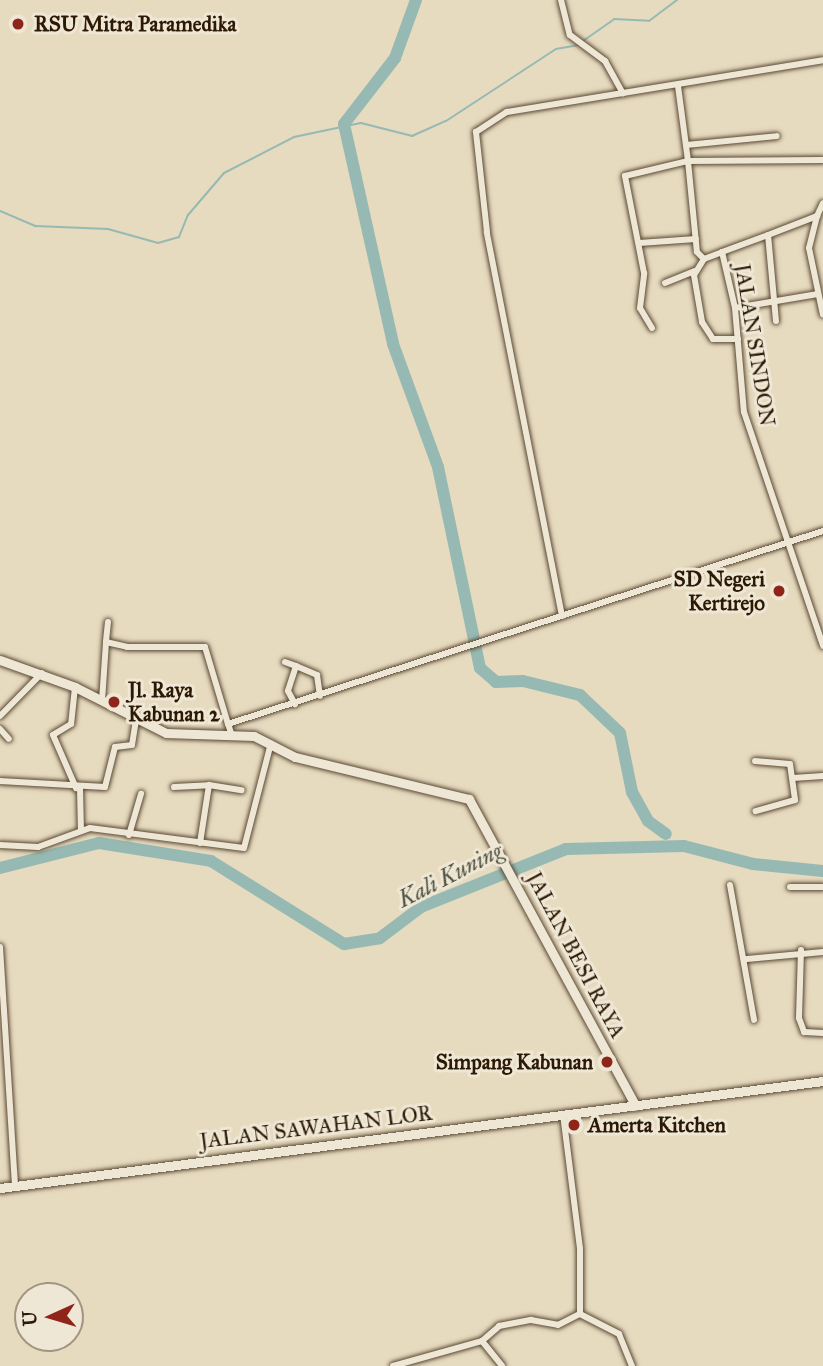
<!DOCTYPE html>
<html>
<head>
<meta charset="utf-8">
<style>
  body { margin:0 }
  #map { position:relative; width:823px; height:1366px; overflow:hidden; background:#e6dabf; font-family:"IM FELL Great Primer",serif }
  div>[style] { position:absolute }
  .stream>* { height:2px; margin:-1px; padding:0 1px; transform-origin:1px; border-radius:1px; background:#96bab3 }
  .river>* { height:12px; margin:-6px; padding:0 6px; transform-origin:6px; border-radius:6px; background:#96bab3 }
  .roads { filter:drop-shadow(0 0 2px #5a4933) drop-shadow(0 0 2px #5a4933) }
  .street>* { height:6px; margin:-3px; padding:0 3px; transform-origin:3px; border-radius:3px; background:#efe7d5 }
  .secondary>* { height:9px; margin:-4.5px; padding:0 4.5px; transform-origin:4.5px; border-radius:4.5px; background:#efe7d5 }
  .dots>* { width:19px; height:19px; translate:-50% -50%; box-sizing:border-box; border:4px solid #efe7d5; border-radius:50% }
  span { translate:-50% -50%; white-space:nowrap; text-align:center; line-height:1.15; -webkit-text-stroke:6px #efe7d5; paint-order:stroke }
  .poi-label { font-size:21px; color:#2b1904; font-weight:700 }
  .left { translate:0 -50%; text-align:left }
  .right { translate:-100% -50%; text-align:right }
  .street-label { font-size:21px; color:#2b1904 }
  .water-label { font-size:23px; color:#505141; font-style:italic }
  .north { position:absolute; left:14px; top:1282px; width:70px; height:70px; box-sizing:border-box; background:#efe7d5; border:2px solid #a19581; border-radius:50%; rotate:266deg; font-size:19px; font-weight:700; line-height:28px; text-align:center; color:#2b1904 }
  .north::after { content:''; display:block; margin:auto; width:24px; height:32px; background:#8f2418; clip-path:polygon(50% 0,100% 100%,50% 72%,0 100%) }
</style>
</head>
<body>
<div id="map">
  <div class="stream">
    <div style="left:583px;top:41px;width:38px;rotate:-35deg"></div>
    <div style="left:614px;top:19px;width:35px;rotate:3deg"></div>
    <div style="left:649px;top:21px;width:35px;rotate:-37deg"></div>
    <div style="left:0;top:211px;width:39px;rotate:23deg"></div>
    <div style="left:36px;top:226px;width:72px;rotate:2.4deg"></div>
    <div style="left:108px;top:229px;width:52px;rotate:15.6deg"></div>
    <div style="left:158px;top:243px;width:22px;rotate:-16deg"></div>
    <div style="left:179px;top:237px;width:24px;rotate:-68deg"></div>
    <div style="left:188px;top:215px;width:55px;rotate:-49.4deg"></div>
    <div style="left:224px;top:173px;width:79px;rotate:-27.2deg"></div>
    <div style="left:294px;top:137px;width:68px;rotate:-11.8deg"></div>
    <div style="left:361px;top:123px;width:53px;rotate:14.3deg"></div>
    <div style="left:412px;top:136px;width:37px;rotate:-24deg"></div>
    <div style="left:446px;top:121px;width:131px;rotate:-33.2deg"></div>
    <div style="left:556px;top:49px;width:23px;rotate:-10deg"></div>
  </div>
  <div class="river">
    <div style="left:416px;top:0;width:62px;rotate:109.9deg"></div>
    <div style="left:395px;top:58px;width:83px;rotate:127.7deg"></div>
    <div style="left:344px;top:124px;width:225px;rotate:77.4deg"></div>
    <div style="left:393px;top:344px;width:131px;rotate:69.9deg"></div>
    <div style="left:438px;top:467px;width:205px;rotate:78.2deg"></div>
    <div style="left:480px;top:668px;width:21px;rotate:41deg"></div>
    <div style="left:496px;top:682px;width:27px;rotate:-2deg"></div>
    <div style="left:523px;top:681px;width:59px;rotate:13.8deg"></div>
    <div style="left:580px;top:695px;width:55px;rotate:43.5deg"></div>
    <div style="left:620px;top:733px;width:60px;rotate:78.5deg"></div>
    <div style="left:632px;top:792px;width:33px;rotate:61deg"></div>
    <div style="left:648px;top:821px;width:22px;rotate:36deg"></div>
    <div style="left:0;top:868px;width:102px;rotate:-14.2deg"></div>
    <div style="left:99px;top:843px;width:113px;rotate:9.1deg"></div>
    <div style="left:211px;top:861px;width:157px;rotate:32deg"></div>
    <div style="left:344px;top:944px;width:36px;rotate:-9deg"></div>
    <div style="left:380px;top:938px;width:51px;rotate:-37.1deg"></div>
    <div style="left:421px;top:907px;width:156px;rotate:-21.8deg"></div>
    <div style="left:566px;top:849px;width:118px;rotate:-1.5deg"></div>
    <div style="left:684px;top:846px;width:71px;rotate:14.6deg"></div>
    <div style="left:753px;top:864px;width:70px;rotate:5.7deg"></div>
  </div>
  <div class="roads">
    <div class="street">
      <div style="left:561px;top:0;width:36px;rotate:76deg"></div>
      <div style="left:570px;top:35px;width:44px;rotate:36.6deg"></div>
      <div style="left:605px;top:61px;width:37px;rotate:61deg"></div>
      <div style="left:686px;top:145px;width:91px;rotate:-5.6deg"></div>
      <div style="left:823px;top:160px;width:135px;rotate:179.6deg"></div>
      <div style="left:688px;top:161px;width:91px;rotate:84.4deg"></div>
      <div style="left:697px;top:252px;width:10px;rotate:45deg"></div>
      <div style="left:704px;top:259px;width:19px;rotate:-21deg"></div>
      <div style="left:722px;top:252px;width:57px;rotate:76.9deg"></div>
      <div style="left:735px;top:308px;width:104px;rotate:85.1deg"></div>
      <div style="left:744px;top:412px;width:247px;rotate:71.3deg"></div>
      <div style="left:817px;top:216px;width:33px;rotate:104deg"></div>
      <div style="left:809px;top:248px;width:68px;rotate:78.2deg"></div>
      <div style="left:639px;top:243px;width:57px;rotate:-4deg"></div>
      <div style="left:722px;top:252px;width:49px;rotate:-20.3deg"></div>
      <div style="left:704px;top:259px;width:19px;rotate:122deg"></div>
      <div style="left:694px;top:275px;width:48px;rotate:80.3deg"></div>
      <div style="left:702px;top:322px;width:20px;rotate:57deg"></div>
      <div style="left:713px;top:339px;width:25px"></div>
      <div style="left:665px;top:283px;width:32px;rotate:-22deg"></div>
      <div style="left:735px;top:308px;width:84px;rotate:-9.6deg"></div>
      <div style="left:776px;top:321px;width:86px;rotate:-95.3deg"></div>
      <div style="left:768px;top:235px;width:53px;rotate:-21.2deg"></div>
      <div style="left:817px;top:216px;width:14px;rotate:-65deg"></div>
      <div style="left:652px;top:328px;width:23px;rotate:-121deg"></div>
      <div style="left:640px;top:308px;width:35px;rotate:-83deg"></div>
      <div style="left:644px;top:273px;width:99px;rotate:-101.1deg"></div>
      <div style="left:625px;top:176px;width:65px;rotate:-13.4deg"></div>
      <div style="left:688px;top:161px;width:76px;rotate:-97.6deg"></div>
      <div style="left:562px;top:616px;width:391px;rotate:-101.1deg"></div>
      <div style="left:487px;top:232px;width:101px;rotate:-96.3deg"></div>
      <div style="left:476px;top:132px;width:37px;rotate:-33deg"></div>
      <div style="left:507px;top:112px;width:320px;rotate:-9.3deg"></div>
      <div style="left:108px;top:622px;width:20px;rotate:96deg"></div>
      <div style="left:106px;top:642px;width:22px;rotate:13deg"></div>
      <div style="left:127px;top:647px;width:78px"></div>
      <div style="left:205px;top:647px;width:80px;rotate:73.4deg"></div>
      <div style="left:285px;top:662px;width:12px;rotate:20deg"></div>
      <div style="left:296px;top:666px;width:26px;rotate:108deg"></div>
      <div style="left:288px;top:691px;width:15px;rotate:62deg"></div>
      <div style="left:296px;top:666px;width:23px;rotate:23deg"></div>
      <div style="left:317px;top:675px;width:21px;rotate:82deg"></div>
      <div style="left:75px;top:687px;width:37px;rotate:96deg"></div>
      <div style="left:71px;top:724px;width:21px;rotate:149deg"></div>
      <div style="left:53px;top:735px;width:58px;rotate:66.5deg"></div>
      <div style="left:102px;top:701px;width:59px;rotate:-86.1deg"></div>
      <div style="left:0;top:716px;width:60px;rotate:-45.7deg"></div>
      <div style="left:0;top:729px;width:13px;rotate:48deg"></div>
      <div style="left:232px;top:736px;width:13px;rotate:-108deg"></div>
      <div style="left:228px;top:724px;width:626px;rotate:-17.97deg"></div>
      <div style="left:755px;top:761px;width:35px;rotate:5deg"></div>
      <div style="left:790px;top:764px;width:36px;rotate:82deg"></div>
      <div style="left:795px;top:800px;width:41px;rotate:164.2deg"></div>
      <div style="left:793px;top:778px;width:30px;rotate:-4deg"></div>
      <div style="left:0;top:781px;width:105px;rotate:3.3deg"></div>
      <div style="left:105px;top:787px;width:41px;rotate:-76deg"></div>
      <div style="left:115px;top:747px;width:17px;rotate:-7deg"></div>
      <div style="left:132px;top:745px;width:26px;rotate:-81deg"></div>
      <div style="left:174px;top:787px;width:35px;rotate:-3deg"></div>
      <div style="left:80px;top:788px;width:43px;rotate:88.7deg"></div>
      <div style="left:129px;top:835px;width:43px;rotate:-73.7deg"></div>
      <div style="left:200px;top:843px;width:59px;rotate:-81.2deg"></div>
      <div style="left:209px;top:785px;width:33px;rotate:9deg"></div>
      <div style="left:0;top:845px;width:38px;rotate:3deg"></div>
      <div style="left:38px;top:847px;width:55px;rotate:-20.1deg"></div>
      <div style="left:90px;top:828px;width:155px;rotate:7.4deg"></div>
      <div style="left:244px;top:848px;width:108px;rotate:-75.6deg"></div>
      <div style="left:730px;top:885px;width:137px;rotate:79.9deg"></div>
      <div style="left:790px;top:887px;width:33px"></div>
      <div style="left:0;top:947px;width:239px;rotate:86.4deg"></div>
      <div style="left:801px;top:950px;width:68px;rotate:91.7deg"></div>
      <div style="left:799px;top:1018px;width:15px;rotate:70deg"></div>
      <div style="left:804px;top:1032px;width:19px;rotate:3deg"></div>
      <div style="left:747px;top:959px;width:76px;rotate:-5.3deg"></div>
      <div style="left:563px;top:1114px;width:136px;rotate:82.8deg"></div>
      <div style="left:580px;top:1249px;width:65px;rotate:90deg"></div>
      <div style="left:580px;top:1314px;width:44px;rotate:27.1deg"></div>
      <div style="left:619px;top:1334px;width:35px;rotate:68deg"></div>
      <div style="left:482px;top:1341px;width:23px;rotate:-41deg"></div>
      <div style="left:499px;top:1326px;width:33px;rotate:-11deg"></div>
      <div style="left:531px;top:1320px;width:27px;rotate:10deg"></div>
      <div style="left:558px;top:1325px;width:25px;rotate:-27deg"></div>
      <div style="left:393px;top:1366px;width:92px;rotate:-15.7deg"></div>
      <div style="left:482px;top:1341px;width:32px;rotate:51deg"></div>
    </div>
    <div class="secondary">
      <div style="left:0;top:660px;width:80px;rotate:19.8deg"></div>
      <div style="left:75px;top:687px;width:102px;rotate:26.8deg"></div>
      <div style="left:166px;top:733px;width:88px;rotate:2deg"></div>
      <div style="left:254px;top:736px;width:46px;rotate:27.1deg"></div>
      <div style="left:295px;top:757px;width:179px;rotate:13.6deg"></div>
      <div style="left:469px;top:799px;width:349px;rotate:61.5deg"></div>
      <div style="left:0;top:1188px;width:830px;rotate:-7.41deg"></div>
    </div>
  </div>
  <div class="dots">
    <div style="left:18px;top:24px;background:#8f2418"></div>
    <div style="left:779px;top:591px;background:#8f2418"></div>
    <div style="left:114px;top:702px;background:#8f2418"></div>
    <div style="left:607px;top:1062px;background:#8f2418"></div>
    <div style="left:574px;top:1125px;background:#8f2418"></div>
  </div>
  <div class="poi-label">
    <span class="left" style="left:34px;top:24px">RSU Mitra Paramedika</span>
    <span class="right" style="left:765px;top:591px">SD Negeri<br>Kertirejo</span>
    <span class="left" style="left:128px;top:702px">Jl. Raya<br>Kabunan 2</span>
    <span class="right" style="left:593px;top:1062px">Simpang Kabunan</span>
    <span class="left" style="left:588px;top:1125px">Amerta Kitchen</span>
  </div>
  <div class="street-label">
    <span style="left:755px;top:345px;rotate:81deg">JALAN SINDON</span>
    <span style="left:576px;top:955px;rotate:62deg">JALAN BESI RAYA</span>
    <span style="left:316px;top:1127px;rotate:-7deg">JALAN SAWAHAN LOR</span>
  </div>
  <div class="water-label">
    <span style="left:450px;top:875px;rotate:-27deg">Kali Kuning</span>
  </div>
  <div class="north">U</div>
</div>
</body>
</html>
